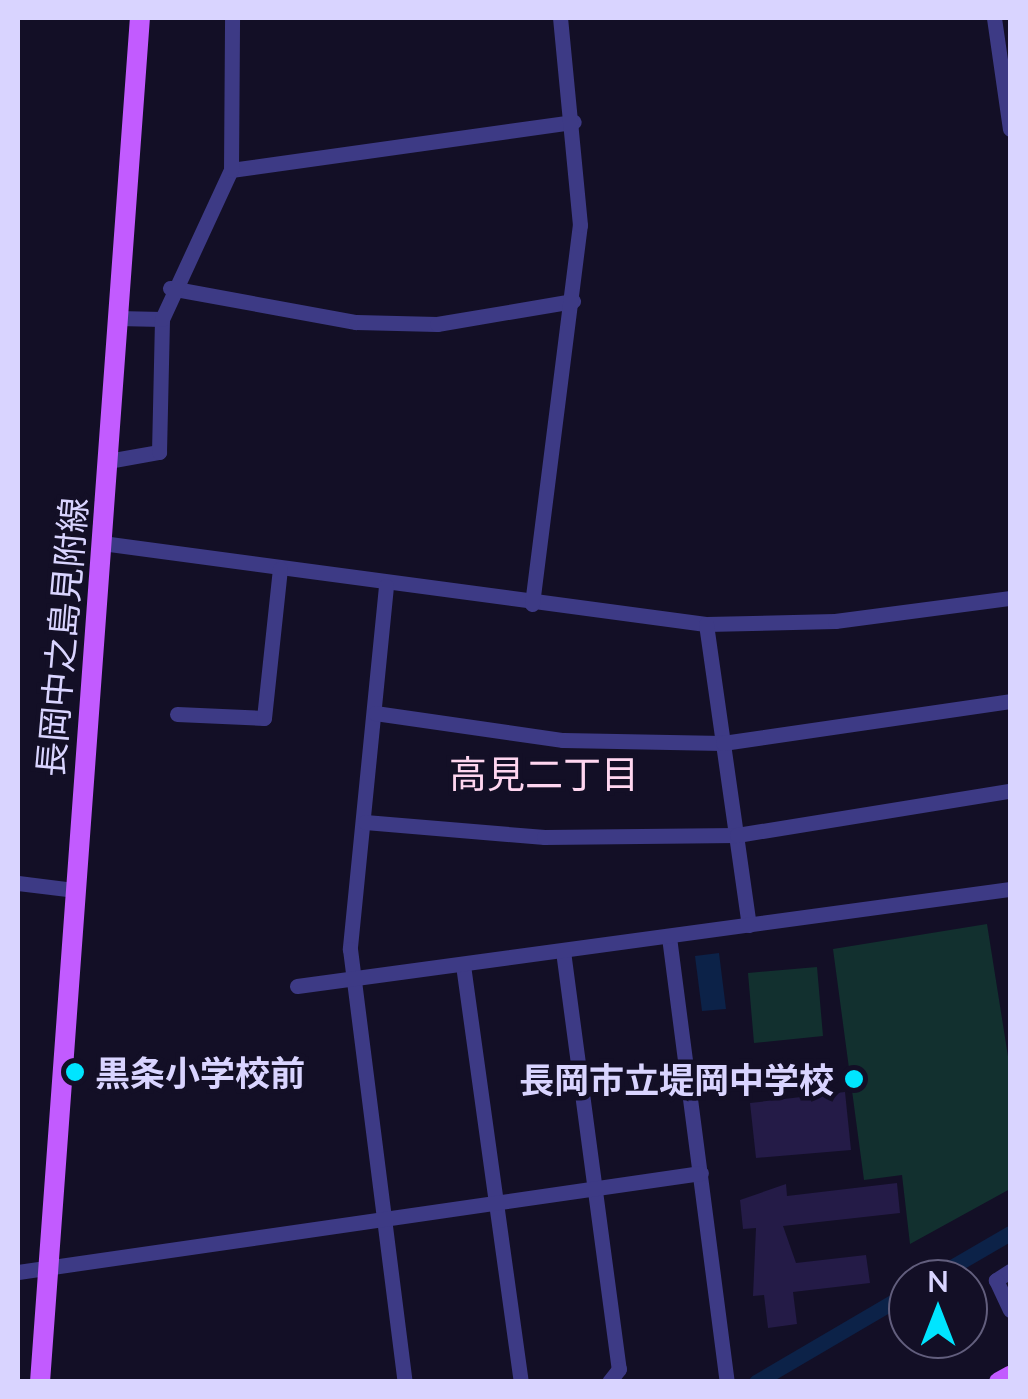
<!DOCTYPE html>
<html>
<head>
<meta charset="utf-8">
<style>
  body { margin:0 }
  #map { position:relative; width:1028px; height:1399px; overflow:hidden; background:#130f26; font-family:Lato,"Noto Sans JP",sans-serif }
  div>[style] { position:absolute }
  .green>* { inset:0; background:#12302f }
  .water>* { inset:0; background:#0c2248 }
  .canal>* { height:15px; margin:-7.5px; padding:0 7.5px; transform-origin:7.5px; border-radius:7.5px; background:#0c2248 }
  .building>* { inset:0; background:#241b47 }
  .minor>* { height:15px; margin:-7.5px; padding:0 7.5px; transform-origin:7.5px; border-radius:7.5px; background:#3d3a85 }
  .major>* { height:20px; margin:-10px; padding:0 10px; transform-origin:10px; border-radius:10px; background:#c25bff }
  .dots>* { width:28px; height:28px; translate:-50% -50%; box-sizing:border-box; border:5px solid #130f26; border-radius:50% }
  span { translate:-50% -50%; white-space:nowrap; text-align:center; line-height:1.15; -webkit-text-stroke:9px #130f26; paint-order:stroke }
  .street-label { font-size:35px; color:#d9d4ff }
  .poi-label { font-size:35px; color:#d9d4ff; font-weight:700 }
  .left { translate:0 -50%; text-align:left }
  .right { translate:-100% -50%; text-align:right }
  .neighbourhood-label { font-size:38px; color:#ffd6f0 }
  .frame { position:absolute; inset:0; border:20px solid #d9d4ff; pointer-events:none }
  .north { position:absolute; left:888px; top:1259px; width:100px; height:100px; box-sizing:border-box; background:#130f26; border:2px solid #625e7d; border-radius:50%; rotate:0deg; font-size:28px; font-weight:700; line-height:40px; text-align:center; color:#d9d4ff }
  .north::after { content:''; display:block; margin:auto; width:35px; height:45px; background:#00e5ff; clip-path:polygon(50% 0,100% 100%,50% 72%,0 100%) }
</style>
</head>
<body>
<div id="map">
  <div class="green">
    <div style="clip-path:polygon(987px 924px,1010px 1069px,1010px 1189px,910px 1244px,902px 1175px,864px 1180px,833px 949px)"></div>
    <div style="clip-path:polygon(817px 967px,823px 1036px,754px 1043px,748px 973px)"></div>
  </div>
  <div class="water">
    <div style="clip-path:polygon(719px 953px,726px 1009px,702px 1011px,695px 956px)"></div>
  </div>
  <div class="canal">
    <div style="left:931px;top:1279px;width:91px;rotate:-30.2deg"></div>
    <div style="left:756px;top:1382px;width:176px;rotate:-30.4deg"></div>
  </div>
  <div class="building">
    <div style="clip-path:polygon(845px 1092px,851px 1150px,756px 1158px,750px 1103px)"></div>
    <div style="clip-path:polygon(897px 1183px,900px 1213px,783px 1226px,796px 1263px,866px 1255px,870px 1283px,793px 1292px,797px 1324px,768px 1328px,764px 1295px,753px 1296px,756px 1228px,743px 1229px,740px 1200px,786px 1184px,787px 1196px)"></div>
  </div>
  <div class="minor">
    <div style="left:994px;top:18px;width:112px;rotate:81.8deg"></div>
    <div style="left:231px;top:170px;width:346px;rotate:-8deg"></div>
    <div style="left:170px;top:288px;width:189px;rotate:10.4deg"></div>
    <div style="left:356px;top:322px;width:81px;rotate:1.4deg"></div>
    <div style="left:437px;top:324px;width:138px;rotate:-9.6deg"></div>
    <div style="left:117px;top:318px;width:45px;rotate:1.3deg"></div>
    <div style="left:108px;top:461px;width:52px;rotate:-10deg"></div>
    <div style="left:159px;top:452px;width:133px;rotate:-88.7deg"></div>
    <div style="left:162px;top:319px;width:164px;rotate:-65.2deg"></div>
    <div style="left:231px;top:170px;width:152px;rotate:-89.6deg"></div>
    <div style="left:102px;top:543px;width:609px;rotate:7.64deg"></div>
    <div style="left:706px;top:624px;width:129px;rotate:-1.3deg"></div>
    <div style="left:835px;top:621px;width:177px;rotate:-7.5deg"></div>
    <div style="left:386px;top:586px;width:365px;rotate:95.7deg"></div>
    <div style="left:350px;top:949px;width:436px;rotate:82.8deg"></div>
    <div style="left:532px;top:604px;width:382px;rotate:-82.8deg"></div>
    <div style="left:580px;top:225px;width:208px;rotate:-95.5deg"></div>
    <div style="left:706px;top:624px;width:304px;rotate:81.9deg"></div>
    <div style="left:375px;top:713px;width:190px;rotate:8.2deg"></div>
    <div style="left:563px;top:740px;width:160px;rotate:1.1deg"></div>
    <div style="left:723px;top:743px;width:290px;rotate:-8.3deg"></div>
    <div style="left:177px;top:714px;width:87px;rotate:2.6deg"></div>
    <div style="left:264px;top:718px;width:150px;rotate:-83.9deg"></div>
    <div style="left:365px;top:822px;width:180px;rotate:4.8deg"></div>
    <div style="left:544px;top:837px;width:193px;rotate:-0.6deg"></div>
    <div style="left:737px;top:835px;width:277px;rotate:-9.2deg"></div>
    <div style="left:18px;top:883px;width:56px;rotate:7.1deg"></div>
    <div style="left:669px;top:937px;width:449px;rotate:82.6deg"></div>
    <div style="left:563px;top:951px;width:422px;rotate:82.4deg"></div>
    <div style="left:619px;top:1369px;width:16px;rotate:128deg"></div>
    <div style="left:463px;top:965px;width:421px;rotate:82.1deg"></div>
    <div style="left:297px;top:986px;width:720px;rotate:-7.75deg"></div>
    <div style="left:1010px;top:1271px;width:17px;rotate:147deg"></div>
    <div style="left:996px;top:1280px;width:33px;rotate:65deg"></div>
    <div style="left:18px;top:1272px;width:690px;rotate:-8.25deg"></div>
  </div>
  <div class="major">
    <div style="left:40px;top:1382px;width:1368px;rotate:-85.81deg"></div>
    <div style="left:999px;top:1382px;width:13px;rotate:-29deg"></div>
  </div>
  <div class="dots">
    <div style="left:75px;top:1072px;background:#00e5ff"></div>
    <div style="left:854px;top:1079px;background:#00e5ff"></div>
  </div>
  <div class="street-label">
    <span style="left:61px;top:637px;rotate:-85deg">長岡中之島見附線</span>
  </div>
  <div class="poi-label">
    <span class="left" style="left:95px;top:1072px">黒条小学校前</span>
    <span class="right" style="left:834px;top:1079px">長岡市立堤岡中学校</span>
  </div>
  <div class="neighbourhood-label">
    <span style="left:544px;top:774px">高見二丁目</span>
  </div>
  <div class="frame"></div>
  <div class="north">N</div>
</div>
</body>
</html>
